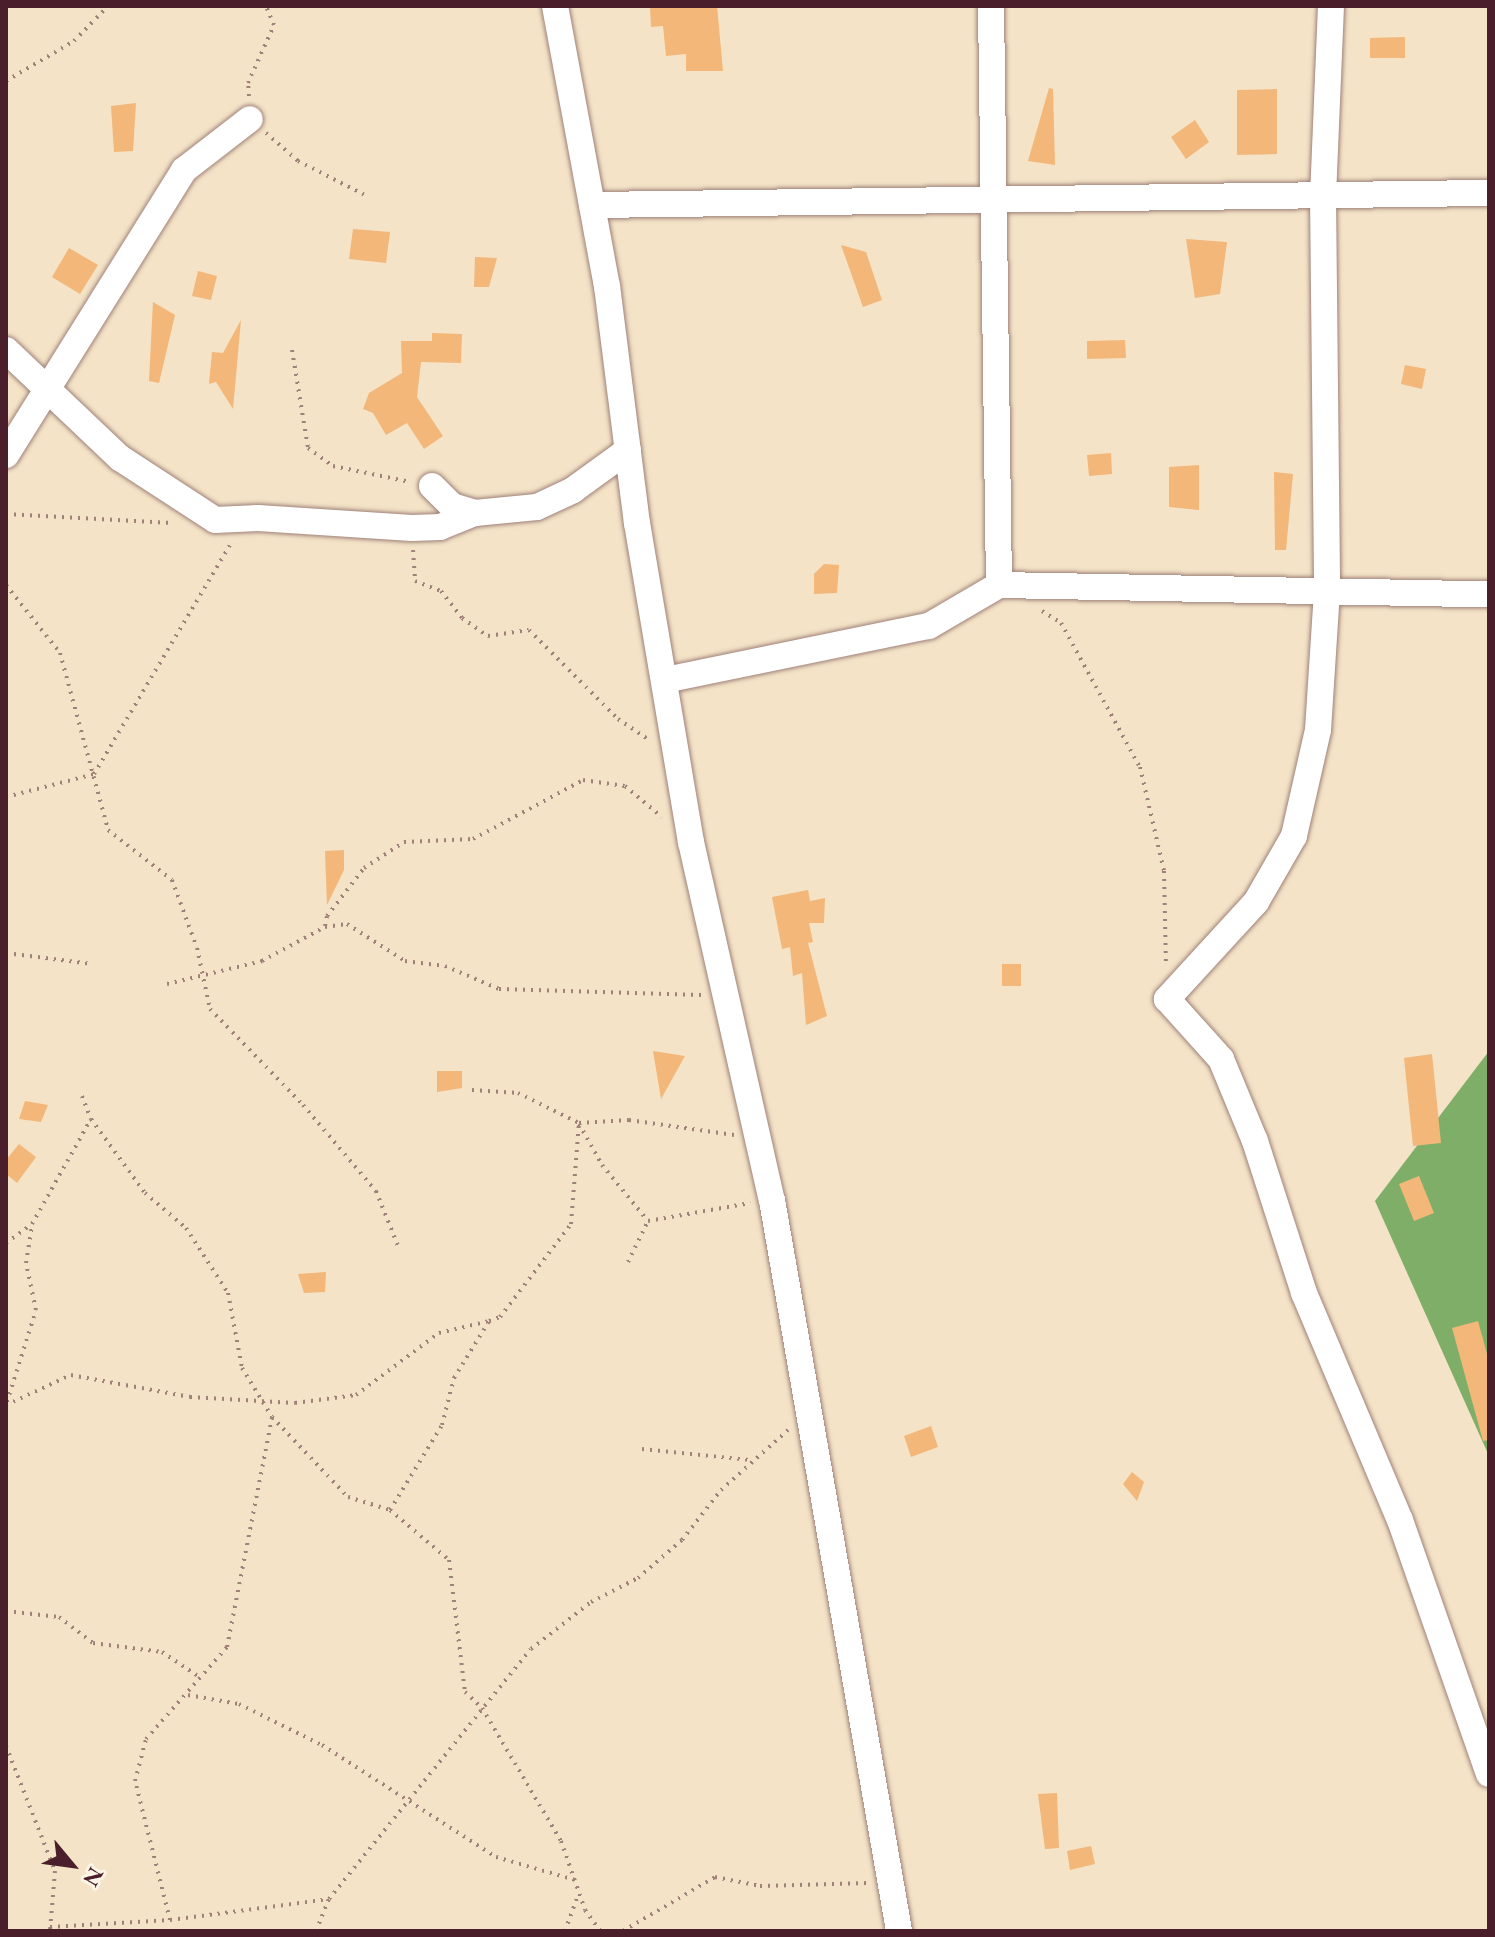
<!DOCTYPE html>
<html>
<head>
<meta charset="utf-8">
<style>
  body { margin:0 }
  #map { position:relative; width:1495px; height:1937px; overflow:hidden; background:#f4e3c7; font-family:"EB Garamond",serif }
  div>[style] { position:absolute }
  .forest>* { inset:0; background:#7fae68 }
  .building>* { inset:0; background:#f2b779 }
  .path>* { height:4px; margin-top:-2px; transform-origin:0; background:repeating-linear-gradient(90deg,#9f8179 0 2px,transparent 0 8px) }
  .roads { filter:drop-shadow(0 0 2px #9f8179) drop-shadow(0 0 2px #9f8179) }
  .minor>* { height:26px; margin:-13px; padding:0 13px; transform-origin:13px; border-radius:13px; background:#fff }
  span { translate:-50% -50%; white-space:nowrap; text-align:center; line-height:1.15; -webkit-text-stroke:7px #fcf5e5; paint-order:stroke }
  .frame { position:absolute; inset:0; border:8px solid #4a1f2b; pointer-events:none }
  .north { position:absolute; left:32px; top:1825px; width:80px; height:80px; -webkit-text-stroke:6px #fcf5e5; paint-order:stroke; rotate:119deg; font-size:22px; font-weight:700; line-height:32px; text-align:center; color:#4a1f2b }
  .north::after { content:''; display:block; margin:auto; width:28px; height:36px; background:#4a1f2b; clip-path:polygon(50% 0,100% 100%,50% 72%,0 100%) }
</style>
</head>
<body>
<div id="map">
  <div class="forest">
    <div style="clip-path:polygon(1489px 1051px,1489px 1456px,1375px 1201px)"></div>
  </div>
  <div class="building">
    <div style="clip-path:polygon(650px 6px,717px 6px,723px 71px,686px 71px,686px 54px,666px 56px,663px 26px,651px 27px)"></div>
    <div style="clip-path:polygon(1405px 37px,1405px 58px,1370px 58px,1370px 38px)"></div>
    <div style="clip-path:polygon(1049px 88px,1053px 89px,1055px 165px,1028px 161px)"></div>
    <div style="clip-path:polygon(1277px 89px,1277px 154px,1237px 155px,1237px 90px)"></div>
    <div style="clip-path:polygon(136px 103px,133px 151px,114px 152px,111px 106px)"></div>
    <div style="clip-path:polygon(1195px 120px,1209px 142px,1186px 159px,1171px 137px)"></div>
    <div style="clip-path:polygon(353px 229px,390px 232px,386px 263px,349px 259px)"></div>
    <div style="clip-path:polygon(1186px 239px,1227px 242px,1220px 294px,1195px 298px)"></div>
    <div style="clip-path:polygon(841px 245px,866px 252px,882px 300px,863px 307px)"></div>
    <div style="clip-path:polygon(69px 248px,98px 265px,80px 294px,52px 277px)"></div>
    <div style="clip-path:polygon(475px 257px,497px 258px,489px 287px,474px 287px)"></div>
    <div style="clip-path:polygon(198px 271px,217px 276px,211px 300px,192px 296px)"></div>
    <div style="clip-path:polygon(153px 302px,175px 315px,159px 383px,149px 381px)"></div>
    <div style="clip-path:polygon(241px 320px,233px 409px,216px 382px,209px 384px,212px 352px,223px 353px)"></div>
    <div style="clip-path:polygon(432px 333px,462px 334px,461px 363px,421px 362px,417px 397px,443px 436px,424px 449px,407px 423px,386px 435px,373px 413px,363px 409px,369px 393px,402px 373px,401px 341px,432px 341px)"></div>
    <div style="clip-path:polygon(1125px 340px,1126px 358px,1087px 359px,1087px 341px)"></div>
    <div style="clip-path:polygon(1405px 365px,1426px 369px,1422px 389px,1401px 384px)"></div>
    <div style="clip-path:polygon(1111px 453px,1112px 474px,1089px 476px,1087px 455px)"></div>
    <div style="clip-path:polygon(1199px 465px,1199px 510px,1169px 507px,1169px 467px)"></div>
    <div style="clip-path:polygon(1274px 472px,1293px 474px,1286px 550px,1275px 550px)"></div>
    <div style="clip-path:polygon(824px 564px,839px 565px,837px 593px,814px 594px,814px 574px)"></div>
    <div style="clip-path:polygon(344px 850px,344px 870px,327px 905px,325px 851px)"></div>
    <div style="clip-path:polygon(808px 890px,810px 901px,825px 898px,824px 923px,809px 923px,813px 942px,808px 943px,827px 1016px,806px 1025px,802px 973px,793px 976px,790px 947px,782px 949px,772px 897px)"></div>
    <div style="clip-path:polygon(1002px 964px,1021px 964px,1021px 986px,1002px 986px)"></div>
    <div style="clip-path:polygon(653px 1051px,685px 1056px,661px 1099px)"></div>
    <div style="clip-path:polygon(1432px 1054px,1441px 1143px,1413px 1146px,1404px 1058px)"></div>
    <div style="clip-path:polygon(437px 1071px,462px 1071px,462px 1088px,437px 1092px)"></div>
    <div style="clip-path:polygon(25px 1101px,48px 1105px,41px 1122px,19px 1119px)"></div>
    <div style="clip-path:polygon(19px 1144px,36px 1157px,17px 1183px,6px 1174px,6px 1160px)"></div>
    <div style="clip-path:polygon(1419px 1176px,1434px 1213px,1414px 1221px,1399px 1184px)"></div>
    <div style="clip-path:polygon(326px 1272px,325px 1292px,304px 1293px,298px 1274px)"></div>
    <div style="clip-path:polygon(1478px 1321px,1489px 1361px,1489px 1440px,1483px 1441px,1452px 1328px)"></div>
    <div style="clip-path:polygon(931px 1426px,938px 1447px,911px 1457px,904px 1436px)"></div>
    <div style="clip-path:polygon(1132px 1472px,1144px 1482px,1137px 1501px,1123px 1484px)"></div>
    <div style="clip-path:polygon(1057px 1793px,1059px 1848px,1045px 1849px,1038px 1794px)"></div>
    <div style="clip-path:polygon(1091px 1846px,1095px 1864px,1070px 1870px,1067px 1851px)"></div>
  </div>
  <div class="path">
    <div style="left:6px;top:81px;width:79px;rotate:-30.5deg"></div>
    <div style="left:74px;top:41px;width:49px;rotate:-45.8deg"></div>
    <div style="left:249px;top:96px;width:13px;rotate:-94deg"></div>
    <div style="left:248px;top:83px;width:64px;rotate:-65.9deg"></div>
    <div style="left:274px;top:25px;width:21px;rotate:-113deg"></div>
    <div style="left:266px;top:133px;width:43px;rotate:41.2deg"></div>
    <div style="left:298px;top:161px;width:75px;rotate:26.9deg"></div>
    <div style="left:292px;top:350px;width:99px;rotate:80.7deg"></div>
    <div style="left:308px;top:448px;width:31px;rotate:36deg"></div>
    <div style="left:333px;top:466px;width:79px;rotate:11.7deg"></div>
    <div style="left:6px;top:514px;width:166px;rotate:3.1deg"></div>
    <div style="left:413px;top:550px;width:31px;rotate:86deg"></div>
    <div style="left:415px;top:581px;width:28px;rotate:21deg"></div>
    <div style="left:441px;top:591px;width:34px;rotate:52deg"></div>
    <div style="left:462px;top:618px;width:32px;rotate:35deg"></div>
    <div style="left:488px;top:636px;width:41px;rotate:-8.3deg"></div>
    <div style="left:529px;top:630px;width:126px;rotate:45deg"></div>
    <div style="left:618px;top:719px;width:36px;rotate:34deg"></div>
    <div style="left:6px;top:585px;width:87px;rotate:51.5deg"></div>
    <div style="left:60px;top:653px;width:183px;rotate:74.8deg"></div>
    <div style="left:108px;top:830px;width:81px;rotate:38deg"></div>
    <div style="left:172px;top:880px;width:72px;rotate:69.8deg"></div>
    <div style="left:197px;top:948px;width:62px;rotate:78deg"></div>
    <div style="left:210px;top:1009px;width:134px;rotate:45.9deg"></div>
    <div style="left:303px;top:1105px;width:113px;rotate:49.7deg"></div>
    <div style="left:376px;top:1191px;width:59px;rotate:68.2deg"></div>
    <div style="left:1042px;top:611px;width:22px;rotate:32deg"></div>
    <div style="left:1061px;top:623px;width:164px;rotate:61.3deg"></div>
    <div style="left:1140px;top:767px;width:107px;rotate:77deg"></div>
    <div style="left:1164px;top:871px;width:93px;rotate:88.8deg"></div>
    <div style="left:6px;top:797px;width:91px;rotate:-14.6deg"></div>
    <div style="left:94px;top:774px;width:266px;rotate:-59.3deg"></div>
    <div style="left:325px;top:926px;width:10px;rotate:-79deg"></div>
    <div style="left:327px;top:916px;width:61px;rotate:-52.4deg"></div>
    <div style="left:364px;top:868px;width:48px;rotate:-33deg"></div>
    <div style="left:404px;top:842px;width:69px;rotate:-2.5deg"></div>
    <div style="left:473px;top:839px;width:125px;rotate:-28.2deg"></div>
    <div style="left:583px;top:780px;width:42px;rotate:8.1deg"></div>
    <div style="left:625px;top:786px;width:48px;rotate:40deg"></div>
    <div style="left:6px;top:953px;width:87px;rotate:7.3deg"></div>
    <div style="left:167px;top:984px;width:98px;rotate:-13.6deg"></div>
    <div style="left:262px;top:961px;width:72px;rotate:-28.4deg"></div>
    <div style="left:325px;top:927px;width:22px;rotate:-8deg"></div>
    <div style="left:347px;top:924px;width:69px;rotate:32.5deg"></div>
    <div style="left:405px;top:961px;width:40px;rotate:7.1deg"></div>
    <div style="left:445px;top:966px;width:59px;rotate:23.1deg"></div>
    <div style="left:499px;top:989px;width:202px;rotate:1.7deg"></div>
    <div style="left:472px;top:1090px;width:46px;rotate:3.7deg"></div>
    <div style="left:518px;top:1093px;width:68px;rotate:26.2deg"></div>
    <div style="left:579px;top:1123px;width:50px;rotate:-3.4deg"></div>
    <div style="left:629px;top:1120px;width:106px;rotate:8.1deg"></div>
    <div style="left:82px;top:1096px;width:25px;rotate:69deg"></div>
    <div style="left:91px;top:1119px;width:92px;rotate:53.9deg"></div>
    <div style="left:145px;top:1193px;width:54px;rotate:40.5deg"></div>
    <div style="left:186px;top:1228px;width:77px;rotate:57.1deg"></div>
    <div style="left:228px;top:1293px;width:76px;rotate:79.4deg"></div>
    <div style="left:242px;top:1368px;width:57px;rotate:58.5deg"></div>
    <div style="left:272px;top:1417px;width:110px;rotate:46.5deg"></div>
    <div style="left:348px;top:1497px;width:44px;rotate:17.2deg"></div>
    <div style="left:390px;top:1510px;width:77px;rotate:40.3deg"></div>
    <div style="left:449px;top:1560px;width:133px;rotate:83.1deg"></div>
    <div style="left:465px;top:1692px;width:23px;rotate:43deg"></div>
    <div style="left:482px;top:1708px;width:155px;rotate:59.3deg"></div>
    <div style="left:561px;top:1841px;width:73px;rotate:70.8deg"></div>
    <div style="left:585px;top:1910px;width:26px;rotate:54deg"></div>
    <div style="left:579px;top:1124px;width:47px;rotate:60.7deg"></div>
    <div style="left:602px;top:1165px;width:72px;rotate:50.6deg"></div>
    <div style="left:648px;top:1221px;width:104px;rotate:-10deg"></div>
    <div style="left:6px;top:1243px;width:32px;rotate:-36deg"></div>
    <div style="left:628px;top:1262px;width:46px;rotate:-64deg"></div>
    <div style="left:7px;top:1402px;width:96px;rotate:-72.5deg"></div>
    <div style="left:36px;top:1310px;width:48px;rotate:-102deg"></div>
    <div style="left:26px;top:1263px;width:39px;rotate:-81deg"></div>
    <div style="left:32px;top:1224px;width:120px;rotate:-60.7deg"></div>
    <div style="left:6px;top:1405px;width:72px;rotate:-24.8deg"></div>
    <div style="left:71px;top:1375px;width:121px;rotate:10.5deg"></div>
    <div style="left:190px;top:1397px;width:105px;rotate:3.3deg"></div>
    <div style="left:295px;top:1403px;width:62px;rotate:-7.5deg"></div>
    <div style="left:356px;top:1395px;width:104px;rotate:-36.8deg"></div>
    <div style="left:439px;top:1333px;width:51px;rotate:-13.5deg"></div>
    <div style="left:642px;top:1449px;width:110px;rotate:5.8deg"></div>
    <div style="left:390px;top:1510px;width:100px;rotate:-58.5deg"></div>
    <div style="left:442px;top:1425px;width:49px;rotate:-75.7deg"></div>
    <div style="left:454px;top:1378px;width:67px;rotate:-58.4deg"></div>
    <div style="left:489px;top:1321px;width:12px;rotate:-20deg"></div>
    <div style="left:500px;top:1317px;width:117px;rotate:-52.6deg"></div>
    <div style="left:571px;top:1224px;width:101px;rotate:-85.5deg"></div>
    <div style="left:6px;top:1611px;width:53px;rotate:6.5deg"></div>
    <div style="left:59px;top:1617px;width:43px;rotate:37.4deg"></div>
    <div style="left:93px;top:1643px;width:70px;rotate:7.4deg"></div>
    <div style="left:162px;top:1652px;width:47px;rotate:33.7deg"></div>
    <div style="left:188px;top:1695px;width:52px;rotate:10deg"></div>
    <div style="left:239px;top:1704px;width:93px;rotate:26.3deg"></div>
    <div style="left:322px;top:1745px;width:207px;rotate:32.8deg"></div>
    <div style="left:496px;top:1857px;width:82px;rotate:16.2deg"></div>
    <div style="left:6px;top:1746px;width:134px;rotate:68.6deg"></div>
    <div style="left:55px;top:1871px;width:60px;rotate:94.8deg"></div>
    <div style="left:170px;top:1920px;width:143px;rotate:-104.1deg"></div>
    <div style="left:135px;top:1781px;width:43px;rotate:-75.3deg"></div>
    <div style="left:146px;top:1739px;width:123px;rotate:-48.6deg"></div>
    <div style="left:227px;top:1647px;width:234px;rotate:-78.9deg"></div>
    <div style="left:50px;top:1927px;width:120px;rotate:-3.3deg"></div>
    <div style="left:170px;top:1920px;width:160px;rotate:-7.5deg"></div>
    <div style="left:329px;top:1899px;width:321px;rotate:-51.1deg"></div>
    <div style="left:531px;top:1649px;width:76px;rotate:-38.1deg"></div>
    <div style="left:591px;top:1602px;width:53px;rotate:-27.1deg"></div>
    <div style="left:638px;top:1578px;width:58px;rotate:-40.8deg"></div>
    <div style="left:682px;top:1540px;width:63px;rotate:-52deg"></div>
    <div style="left:721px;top:1490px;width:90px;rotate:-41.8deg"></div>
    <div style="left:316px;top:1931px;width:35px;rotate:-68deg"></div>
    <div style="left:565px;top:1931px;width:38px;rotate:-70deg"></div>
    <div style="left:623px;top:1931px;width:107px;rotate:-30.4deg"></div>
    <div style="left:715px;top:1877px;width:46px;rotate:11.3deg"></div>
    <div style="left:760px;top:1886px;width:108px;rotate:-1.6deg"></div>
  </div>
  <div class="roads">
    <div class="minor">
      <div style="left:555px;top:6px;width:285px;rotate:79.5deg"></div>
      <div style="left:607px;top:286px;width:239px;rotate:82.8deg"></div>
      <div style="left:637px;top:523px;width:324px;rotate:80.4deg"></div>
      <div style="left:691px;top:842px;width:367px;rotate:77.3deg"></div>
      <div style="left:772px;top:1200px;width:742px;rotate:80.14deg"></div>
      <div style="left:991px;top:6px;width:579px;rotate:89.21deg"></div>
      <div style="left:1331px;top:6px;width:190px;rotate:92.4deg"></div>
      <div style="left:1323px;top:196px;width:395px;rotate:89.4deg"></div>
      <div style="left:1327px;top:591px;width:139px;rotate:93.7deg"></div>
      <div style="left:1318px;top:730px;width:109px;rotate:102.8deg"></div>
      <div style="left:1294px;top:836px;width:76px;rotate:119.9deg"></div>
      <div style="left:1256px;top:902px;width:132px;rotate:132.5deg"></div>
      <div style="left:1167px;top:999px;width:81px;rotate:48deg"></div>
      <div style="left:1221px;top:1059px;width:89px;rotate:67.5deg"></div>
      <div style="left:1255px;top:1141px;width:160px;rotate:72.1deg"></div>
      <div style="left:1304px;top:1293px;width:246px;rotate:67.1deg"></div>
      <div style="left:1400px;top:1520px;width:269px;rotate:70.7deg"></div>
      <div style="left:592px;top:205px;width:897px;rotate:-0.77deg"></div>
      <div style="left:6px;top:350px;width:157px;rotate:43.5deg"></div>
      <div style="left:120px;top:458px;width:113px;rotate:33.1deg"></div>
      <div style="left:215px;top:520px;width:43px;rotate:-2.7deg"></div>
      <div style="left:258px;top:518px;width:154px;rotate:3.7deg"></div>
      <div style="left:412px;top:528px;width:28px;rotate:-2deg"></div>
      <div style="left:440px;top:527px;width:38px;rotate:-22deg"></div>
      <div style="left:6px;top:455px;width:336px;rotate:-58deg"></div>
      <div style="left:184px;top:170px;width:83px;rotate:-37.7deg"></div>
      <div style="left:432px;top:486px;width:28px;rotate:45deg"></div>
      <div style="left:452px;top:506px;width:24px;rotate:17deg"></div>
      <div style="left:475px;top:513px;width:62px;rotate:-5.5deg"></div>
      <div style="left:537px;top:507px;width:40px;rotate:-25deg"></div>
      <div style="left:573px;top:490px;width:68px;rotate:-36deg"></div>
      <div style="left:665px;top:680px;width:269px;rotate:-11.6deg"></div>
      <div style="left:929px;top:626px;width:81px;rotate:-30.4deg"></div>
      <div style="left:999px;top:585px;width:490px;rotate:1.1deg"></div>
    </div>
  </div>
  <div class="frame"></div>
  <div class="north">N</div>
</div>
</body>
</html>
